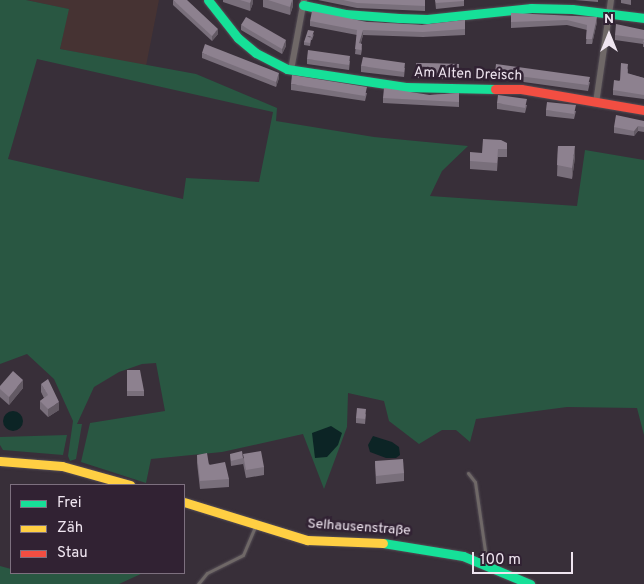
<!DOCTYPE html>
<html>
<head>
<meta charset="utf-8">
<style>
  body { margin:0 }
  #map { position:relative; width:644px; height:584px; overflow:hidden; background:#382f39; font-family:Overpass,sans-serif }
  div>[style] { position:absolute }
  .education>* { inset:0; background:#463333 }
  .green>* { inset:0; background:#295742 }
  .water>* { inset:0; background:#0c2425 }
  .round { border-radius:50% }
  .roads { filter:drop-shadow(0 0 1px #544d55) drop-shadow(0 0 1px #544d55) }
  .lane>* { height:3px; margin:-1.5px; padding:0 1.5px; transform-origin:1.5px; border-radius:1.5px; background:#6f6867 }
  .street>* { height:6px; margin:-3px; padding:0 3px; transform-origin:3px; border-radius:3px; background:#6f6867 }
  .fast>* { height:9px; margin:-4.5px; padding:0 4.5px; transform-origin:4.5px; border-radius:4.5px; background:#16e098 }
  .slow>* { height:9px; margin:-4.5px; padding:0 4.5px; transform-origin:4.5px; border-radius:4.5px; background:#ffcf43 }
  .jam>* { height:9px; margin:-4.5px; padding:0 4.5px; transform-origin:4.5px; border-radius:4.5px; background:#f24e42 }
  .wall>* { inset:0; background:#796f7b }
  .shaded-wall>* { inset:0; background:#635a64 }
  .building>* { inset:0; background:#8d818f }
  span { translate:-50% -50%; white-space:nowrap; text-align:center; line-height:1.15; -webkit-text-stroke:5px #312233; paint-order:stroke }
  .street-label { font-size:14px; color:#efe5f0 }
  .legend { position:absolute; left:10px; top:484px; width:175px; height:90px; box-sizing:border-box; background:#312233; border:1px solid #7d707f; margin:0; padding:6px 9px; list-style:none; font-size:15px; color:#efe5f0 }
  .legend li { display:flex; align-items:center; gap:10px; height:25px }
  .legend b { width:25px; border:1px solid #7d707f }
  .north { position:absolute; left:584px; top:10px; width:50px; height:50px; -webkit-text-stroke:4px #312233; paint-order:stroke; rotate:0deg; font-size:14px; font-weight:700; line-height:20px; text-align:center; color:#efe5f0 }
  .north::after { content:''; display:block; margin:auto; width:18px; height:22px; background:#efe5f0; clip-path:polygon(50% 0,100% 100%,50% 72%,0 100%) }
  .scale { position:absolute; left:472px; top:552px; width:101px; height:22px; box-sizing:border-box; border:2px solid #efe5f0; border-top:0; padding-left:6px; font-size:15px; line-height:18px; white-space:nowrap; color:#efe5f0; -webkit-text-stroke:4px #312233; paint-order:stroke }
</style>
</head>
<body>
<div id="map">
  <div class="education">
    <div style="clip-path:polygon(26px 0,159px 0,146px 66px,60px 49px,68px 9px)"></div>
  </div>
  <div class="green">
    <div style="clip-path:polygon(evenodd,0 0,26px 0,69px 9px,60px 49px,196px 74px,277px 108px,276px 121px,374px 137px,468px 146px,442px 171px,430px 196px,577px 206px,585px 150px,644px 160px,644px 435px,637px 408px,567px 407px,476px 419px,470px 442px,456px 430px,442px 430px,419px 444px,389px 421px,384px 401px,348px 393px,347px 427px,324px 489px,303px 434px,222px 452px,151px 459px,146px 483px,81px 462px,90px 423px,165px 411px,156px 363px,142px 364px,119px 372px,94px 387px,77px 424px,82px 424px,76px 459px,70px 461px,68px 456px,73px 421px,54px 379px,27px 354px,0 364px,0 0,37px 59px,273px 112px,259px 182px,186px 178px,183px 199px,8px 159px,37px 59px)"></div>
    <div style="clip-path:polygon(67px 435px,63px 455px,3px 450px,0 445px,0 437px)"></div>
    <div style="clip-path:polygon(0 566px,11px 569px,11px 573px,143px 573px,119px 584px,0 584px)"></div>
  </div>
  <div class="water">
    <div class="round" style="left:3px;top:411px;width:20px;height:20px"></div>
    <div style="clip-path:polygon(331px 426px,342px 433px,338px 445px,327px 457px,315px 458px,312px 433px)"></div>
    <div style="clip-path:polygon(373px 436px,392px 442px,399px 447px,400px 455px,396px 458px,386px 458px,370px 452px,368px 445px)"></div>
  </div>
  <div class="roads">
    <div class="lane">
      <div style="left:468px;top:473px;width:11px;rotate:52deg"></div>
      <div style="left:475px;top:482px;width:83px;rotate:81.7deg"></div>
      <div style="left:198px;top:584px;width:14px;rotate:-51deg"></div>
      <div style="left:207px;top:573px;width:40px;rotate:-26.6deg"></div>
      <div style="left:243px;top:555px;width:33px;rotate:-67deg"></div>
    </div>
    <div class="street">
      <div style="left:291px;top:70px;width:71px;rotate:-79.5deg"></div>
      <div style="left:596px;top:103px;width:104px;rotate:-81.7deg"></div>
    </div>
    <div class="fast">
      <div style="left:208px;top:0;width:48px;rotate:51.7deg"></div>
      <div style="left:238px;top:38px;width:23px;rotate:40deg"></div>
      <div style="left:256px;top:53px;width:35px;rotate:27deg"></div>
      <div style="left:287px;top:69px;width:120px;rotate:8.6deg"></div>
      <div style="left:406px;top:87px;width:89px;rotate:1.3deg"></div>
      <div style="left:303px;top:5px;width:43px;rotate:12.1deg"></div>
      <div style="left:345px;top:14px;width:54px;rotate:4.2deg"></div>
      <div style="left:399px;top:18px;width:28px;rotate:2deg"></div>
      <div style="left:427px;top:19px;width:105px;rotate:-6deg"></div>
      <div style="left:531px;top:8px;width:41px;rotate:1.4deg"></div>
      <div style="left:572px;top:9px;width:73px;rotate:7.1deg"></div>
      <div style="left:383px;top:543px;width:81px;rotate:9.2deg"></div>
      <div style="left:463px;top:556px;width:73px;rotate:22.7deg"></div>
    </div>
    <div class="slow">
      <div style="left:0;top:461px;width:62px;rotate:4.6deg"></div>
      <div style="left:62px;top:466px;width:71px;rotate:15.6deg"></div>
      <div style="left:184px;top:502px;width:129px;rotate:17.2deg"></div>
      <div style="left:307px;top:540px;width:76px;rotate:2.3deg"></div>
    </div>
    <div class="jam">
      <div style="left:495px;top:89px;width:26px"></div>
      <div style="left:521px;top:89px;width:125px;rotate:9.7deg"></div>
    </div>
  </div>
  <div class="wall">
    <div style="clip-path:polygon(173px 0,218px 34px,212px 41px,173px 5px)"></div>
    <div style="clip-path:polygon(223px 0,253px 0,253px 3px,250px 11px,223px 2px)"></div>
    <div style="clip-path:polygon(263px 0,293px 0,293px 6px,290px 15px,263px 7px)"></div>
    <div style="clip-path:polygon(318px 0,425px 0,425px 11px,357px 8px)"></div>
    <div style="clip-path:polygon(435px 0,464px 0,464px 6px,436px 9px)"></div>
    <div style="clip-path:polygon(575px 0,598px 0,598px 2px)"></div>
    <div style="clip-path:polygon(621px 0,631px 0,631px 5px,621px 3px)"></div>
    <div style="clip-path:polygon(511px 13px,597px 22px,592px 44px,586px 44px,587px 30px,567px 25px,511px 28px)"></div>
    <div style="clip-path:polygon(465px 20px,465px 35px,423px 37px,363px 35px,361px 43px,362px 49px,361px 55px,355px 54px,357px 35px,310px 26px,310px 21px,367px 22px,422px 25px)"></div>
    <div style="clip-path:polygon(241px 25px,286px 46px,282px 54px,241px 30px)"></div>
    <div style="clip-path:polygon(644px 30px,644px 47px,643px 47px,643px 44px,615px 40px,615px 35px)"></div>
    <div style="clip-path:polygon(314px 34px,312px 40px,311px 40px,310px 46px,304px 45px,304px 42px)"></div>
    <div style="clip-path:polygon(202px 53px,279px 78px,276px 87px,202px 58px)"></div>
    <div style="clip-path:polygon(307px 59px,350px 61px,349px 70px,307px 64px)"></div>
    <div style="clip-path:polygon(416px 63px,459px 64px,459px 79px,416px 78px)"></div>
    <div style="clip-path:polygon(361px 66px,405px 68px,404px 77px,361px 72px)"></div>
    <div style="clip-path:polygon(628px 68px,628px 74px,644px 78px,644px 99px,613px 95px,613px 90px)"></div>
    <div style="clip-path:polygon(495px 73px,590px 82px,588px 91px,495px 78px)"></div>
    <div style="clip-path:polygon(291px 84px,367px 93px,365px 101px,291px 90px)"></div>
    <div style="clip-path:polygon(459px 93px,459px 107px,383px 103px,383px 98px)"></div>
    <div style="clip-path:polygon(497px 103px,527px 105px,525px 113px,497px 109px)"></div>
    <div style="clip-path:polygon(546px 110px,576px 111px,574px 119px,546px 116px)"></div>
    <div style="clip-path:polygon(644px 121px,644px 132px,638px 131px,634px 136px,614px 133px,614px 127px)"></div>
    <div style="clip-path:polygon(507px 143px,507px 157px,498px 157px,497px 171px,470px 169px,470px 161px,482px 153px)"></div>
    <div style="clip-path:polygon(558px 146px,575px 157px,572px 179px,557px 176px)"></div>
    <div style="clip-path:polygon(127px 370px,144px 391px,144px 396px,127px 396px)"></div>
    <div style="clip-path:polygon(41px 384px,59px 410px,48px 417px,40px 409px,40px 401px,44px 398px,41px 392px)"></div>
    <div style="clip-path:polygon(0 386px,23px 388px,9px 405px,0 397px)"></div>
    <div style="clip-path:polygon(366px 414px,365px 424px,356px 423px,356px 418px)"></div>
    <div style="clip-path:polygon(230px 454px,243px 458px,264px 467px,264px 475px,246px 478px,243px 463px,243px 464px,231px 466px)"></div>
    <div style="clip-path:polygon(197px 455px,229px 479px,229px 487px,200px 489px,197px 463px)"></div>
    <div style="clip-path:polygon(375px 461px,404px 473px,404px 481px,376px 484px)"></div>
  </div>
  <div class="shaded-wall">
    <div style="clip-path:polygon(251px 0,253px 0,253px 3px,250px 11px,250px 3px)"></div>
    <div style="clip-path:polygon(292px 0,293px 6px,290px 15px,290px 7px)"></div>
    <div style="clip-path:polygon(597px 17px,597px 22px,592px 44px,592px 39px)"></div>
    <div style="clip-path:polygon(218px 29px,218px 34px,212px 41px,212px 36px)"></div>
    <div style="clip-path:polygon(363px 30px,363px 35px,359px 48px,359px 43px)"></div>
    <div style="clip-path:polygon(286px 40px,286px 46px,282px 54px,282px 49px)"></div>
    <div style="clip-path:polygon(279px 73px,279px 78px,276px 87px,276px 82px)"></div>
    <div style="clip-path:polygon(638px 126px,638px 131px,634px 136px,634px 131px)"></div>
    <div style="clip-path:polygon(575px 146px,575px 157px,572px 179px,572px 168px)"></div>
    <div style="clip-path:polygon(23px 380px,23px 388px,9px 405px,9px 397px)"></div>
    <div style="clip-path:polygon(59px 402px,59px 410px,48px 417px,48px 409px)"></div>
  </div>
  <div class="building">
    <div style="clip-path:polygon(173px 0,187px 0,218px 29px,212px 36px)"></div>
    <div style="clip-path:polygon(240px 0,251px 0,250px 3px)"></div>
    <div style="clip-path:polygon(268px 0,292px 0,290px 7px)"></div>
    <div style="clip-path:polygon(343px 0,425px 0,425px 6px,357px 3px)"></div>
    <div style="clip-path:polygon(435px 0,464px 0,464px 1px,436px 3px)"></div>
    <div style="clip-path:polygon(312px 11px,367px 22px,422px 25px,465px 20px,465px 29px,423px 32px,363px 30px,359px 43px,362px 44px,361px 50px,355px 49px,357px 30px,310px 21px)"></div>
    <div style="clip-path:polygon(511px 13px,597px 17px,592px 39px,586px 39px,587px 25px,567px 20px,511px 22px)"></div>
    <div style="clip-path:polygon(246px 17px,286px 40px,282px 49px,241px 25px)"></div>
    <div style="clip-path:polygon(616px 24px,644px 30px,644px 42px,643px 42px,644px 39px,615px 35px)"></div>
    <div style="clip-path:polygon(308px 30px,314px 31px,312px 37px,307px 36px,311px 38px,310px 43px,304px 42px)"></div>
    <div style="clip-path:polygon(205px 44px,279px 73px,276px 82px,202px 53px)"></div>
    <div style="clip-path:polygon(308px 50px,350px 56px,349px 65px,307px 59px)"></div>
    <div style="clip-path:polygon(363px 57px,405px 63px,404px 72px,361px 66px)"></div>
    <div style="clip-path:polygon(416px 63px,459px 64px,459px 73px,416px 73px)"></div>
    <div style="clip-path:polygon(621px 63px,628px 64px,627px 73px,644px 78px,644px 95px,613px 90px,614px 80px,620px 81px)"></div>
    <div style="clip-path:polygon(496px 64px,590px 77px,588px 85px,495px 73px)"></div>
    <div style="clip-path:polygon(292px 75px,367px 87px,365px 96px,291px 84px)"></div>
    <div style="clip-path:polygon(384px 88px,430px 95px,459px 93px,459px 102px,383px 98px)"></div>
    <div style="clip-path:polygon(498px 95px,527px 99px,525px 108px,497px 103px)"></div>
    <div style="clip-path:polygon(547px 102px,576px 105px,574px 114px,546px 110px)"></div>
    <div style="clip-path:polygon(616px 115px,644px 121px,644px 127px,638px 126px,634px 131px,614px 127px)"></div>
    <div style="clip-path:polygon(483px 139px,501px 140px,507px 143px,507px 149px,498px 149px,497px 163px,470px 161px,470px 152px,482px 153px)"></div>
    <div style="clip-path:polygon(558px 146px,575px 146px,572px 168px,557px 165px)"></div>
    <div style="clip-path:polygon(127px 370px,140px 370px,144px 391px,127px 391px)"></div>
    <div style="clip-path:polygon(13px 371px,23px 380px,9px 397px,0 389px,0 386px)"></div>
    <div style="clip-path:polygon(48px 379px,59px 402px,48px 409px,40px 401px,48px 395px,41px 384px)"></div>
    <div style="clip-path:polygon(357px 408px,366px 409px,365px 419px,356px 418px)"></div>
    <div style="clip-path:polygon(242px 451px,243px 458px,231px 461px,230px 454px)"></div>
    <div style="clip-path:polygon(261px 451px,264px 467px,246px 470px,243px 454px)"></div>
    <div style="clip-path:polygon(207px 453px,209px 465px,225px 462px,229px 479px,200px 481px,197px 455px)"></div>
    <div style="clip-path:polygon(403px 459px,404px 473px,376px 476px,375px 461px)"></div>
  </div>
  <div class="street-label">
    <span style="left:468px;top:75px;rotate:2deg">Am Alten Dreisch</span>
    <span style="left:359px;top:528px;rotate:4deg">Selhausenstraße</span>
  </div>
  <ul class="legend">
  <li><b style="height:6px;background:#16e098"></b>Frei</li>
  <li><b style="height:6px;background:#ffcf43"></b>Zäh</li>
  <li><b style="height:6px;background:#f24e42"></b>Stau</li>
  </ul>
  <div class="north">N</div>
  <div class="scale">100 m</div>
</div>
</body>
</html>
